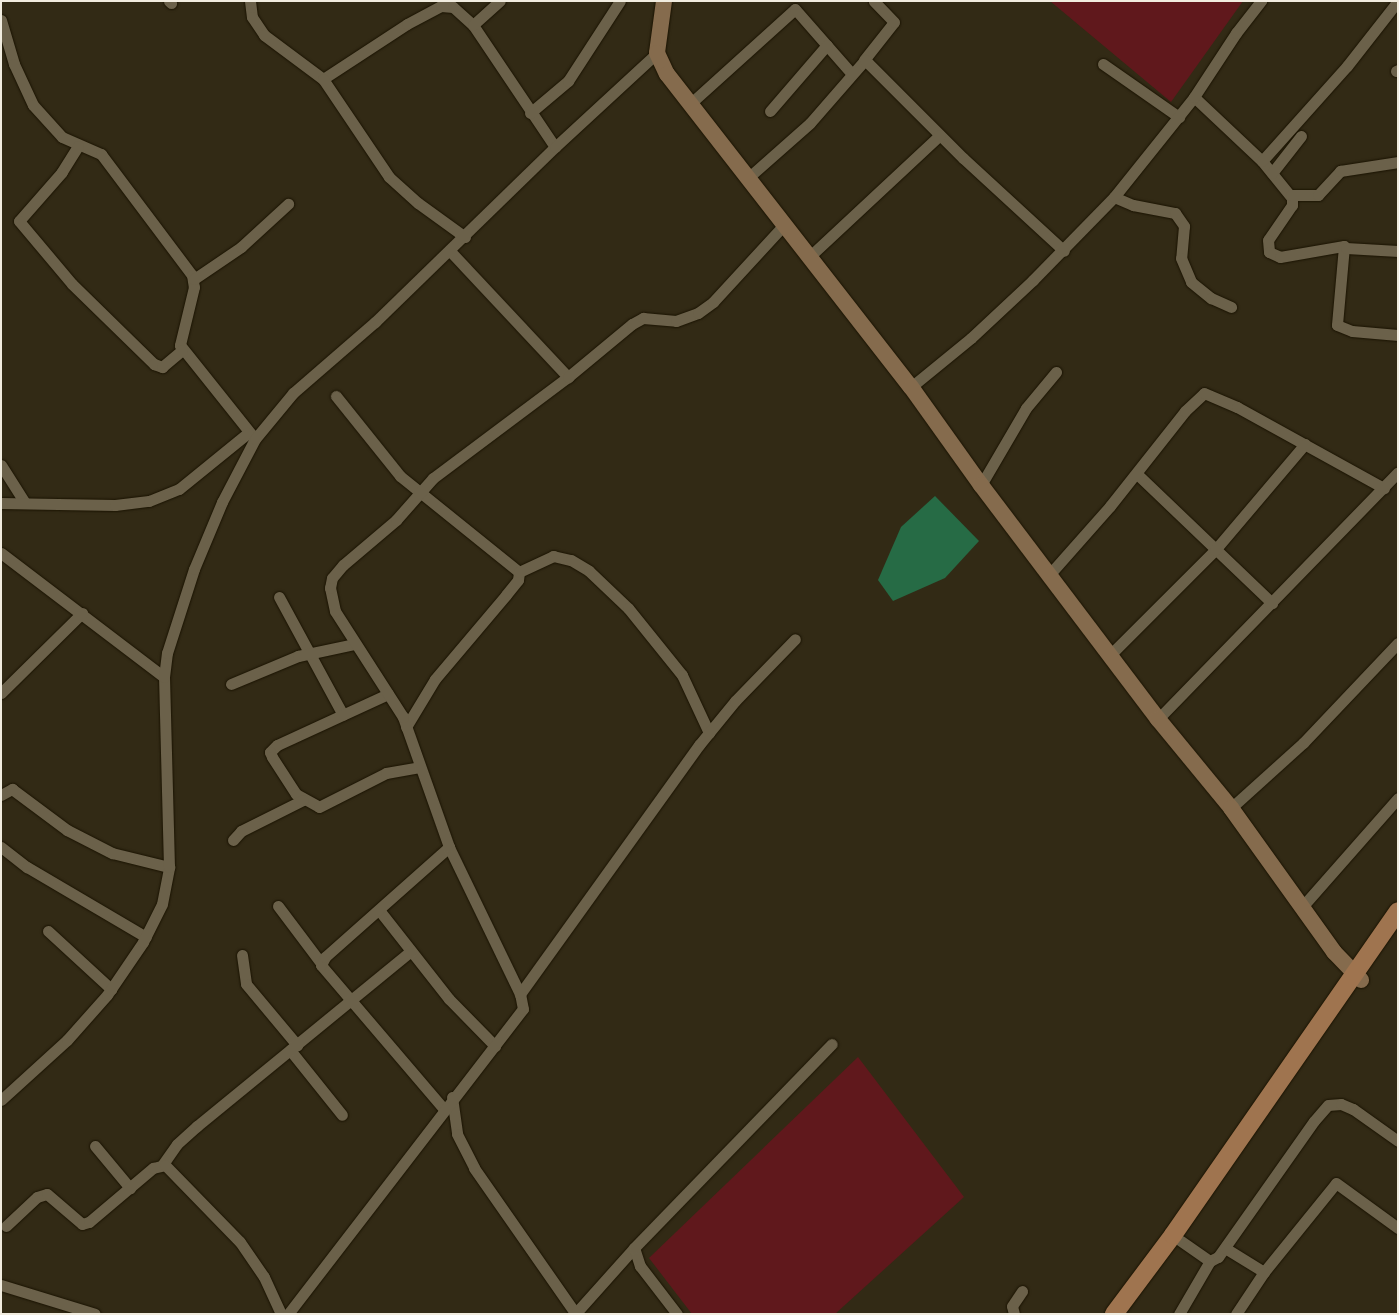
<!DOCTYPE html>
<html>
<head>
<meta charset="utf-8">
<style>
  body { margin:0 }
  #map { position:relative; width:1399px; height:1315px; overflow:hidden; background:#322a15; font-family:"Sofia Sans Condensed",sans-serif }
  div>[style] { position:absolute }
  .green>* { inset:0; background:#60181c }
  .water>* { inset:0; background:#266b45 }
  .roads { filter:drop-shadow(0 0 1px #1a1301) drop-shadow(0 0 1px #1a1301) }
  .street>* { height:11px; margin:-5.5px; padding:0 5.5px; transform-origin:5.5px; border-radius:5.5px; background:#6b614a }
  .secondary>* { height:16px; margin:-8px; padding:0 8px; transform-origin:8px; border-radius:8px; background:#856b4d }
  .primary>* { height:18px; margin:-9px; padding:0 9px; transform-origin:9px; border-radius:9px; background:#9f744f }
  span { translate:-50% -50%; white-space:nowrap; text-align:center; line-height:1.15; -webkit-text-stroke:4.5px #17130a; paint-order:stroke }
  .frame { position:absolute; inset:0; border:2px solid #f1ecdf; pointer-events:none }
</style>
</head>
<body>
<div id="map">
  <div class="green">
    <div style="clip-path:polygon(1050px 1px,1243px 1px,1171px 102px)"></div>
    <div style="clip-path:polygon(858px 1057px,964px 1197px,835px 1314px,692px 1314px,649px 1258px)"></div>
  </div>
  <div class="water">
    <div style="clip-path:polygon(935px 496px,979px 541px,945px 578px,893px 601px,878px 580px,901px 527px)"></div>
  </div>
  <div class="roads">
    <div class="street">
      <div style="left:169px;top:1px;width:3px;rotate:45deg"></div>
      <div style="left:250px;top:1px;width:16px;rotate:83deg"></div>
      <div style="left:252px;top:17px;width:22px;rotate:56deg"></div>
      <div style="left:264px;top:35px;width:74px;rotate:36.7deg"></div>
      <div style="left:323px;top:79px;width:100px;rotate:-33.2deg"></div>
      <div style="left:407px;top:24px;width:38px;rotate:-28deg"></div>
      <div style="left:441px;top:6px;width:12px;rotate:5deg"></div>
      <div style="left:453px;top:7px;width:27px;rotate:42deg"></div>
      <div style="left:473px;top:25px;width:147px;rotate:56.1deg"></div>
      <div style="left:1px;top:20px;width:46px;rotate:73.5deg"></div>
      <div style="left:14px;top:64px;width:45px;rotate:65.1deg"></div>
      <div style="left:33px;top:105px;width:43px;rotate:47.8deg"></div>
      <div style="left:62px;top:137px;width:43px;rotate:23.6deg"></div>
      <div style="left:101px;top:154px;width:151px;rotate:53.1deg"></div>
      <div style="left:192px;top:275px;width:12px;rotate:81deg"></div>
      <div style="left:194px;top:287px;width:60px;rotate:103.6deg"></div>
      <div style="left:180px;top:345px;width:120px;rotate:51.4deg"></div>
      <div style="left:473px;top:25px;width:36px;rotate:-42deg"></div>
      <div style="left:864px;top:60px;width:48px;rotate:-51.7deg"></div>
      <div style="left:894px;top:22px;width:29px;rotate:-134deg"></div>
      <div style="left:1103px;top:64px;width:93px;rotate:34.9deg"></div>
      <div style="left:1396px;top:71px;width:2px;rotate:-27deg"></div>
      <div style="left:323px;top:79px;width:118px;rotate:56deg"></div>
      <div style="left:389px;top:177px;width:39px;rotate:42deg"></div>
      <div style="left:418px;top:203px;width:58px;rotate:35.9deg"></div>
      <div style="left:1194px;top:97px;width:93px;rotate:43.3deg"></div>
      <div style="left:1262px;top:161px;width:48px;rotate:51deg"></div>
      <div style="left:1292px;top:198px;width:7px;rotate:90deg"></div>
      <div style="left:1292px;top:205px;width:42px;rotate:124.4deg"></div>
      <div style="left:1268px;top:240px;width:12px;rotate:85deg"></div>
      <div style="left:1269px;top:252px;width:12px;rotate:24deg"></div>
      <div style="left:1280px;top:257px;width:65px;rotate:-9.8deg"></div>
      <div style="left:1344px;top:246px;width:79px;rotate:95.1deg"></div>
      <div style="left:1337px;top:325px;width:16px;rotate:22deg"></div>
      <div style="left:1352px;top:331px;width:46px;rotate:5deg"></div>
      <div style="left:691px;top:103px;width:140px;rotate:-42.1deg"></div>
      <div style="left:795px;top:9px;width:85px;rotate:48.8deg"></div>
      <div style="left:770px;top:111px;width:87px;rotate:-49.2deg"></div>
      <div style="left:530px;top:113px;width:50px;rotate:-40.1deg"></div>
      <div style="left:568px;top:81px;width:95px;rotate:-57deg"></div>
      <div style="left:78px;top:146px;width:31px;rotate:122deg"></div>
      <div style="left:62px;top:172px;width:65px;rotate:131.3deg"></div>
      <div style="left:19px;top:221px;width:82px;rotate:49.9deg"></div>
      <div style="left:72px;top:284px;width:115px;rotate:44.3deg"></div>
      <div style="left:154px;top:364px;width:9px;rotate:21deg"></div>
      <div style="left:162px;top:367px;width:26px;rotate:-40deg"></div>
      <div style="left:1262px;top:161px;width:127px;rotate:-48.2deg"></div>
      <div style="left:1347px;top:66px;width:83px;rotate:-51.9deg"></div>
      <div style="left:1272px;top:173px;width:47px;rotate:-51.9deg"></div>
      <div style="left:749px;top:177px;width:81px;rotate:-41.5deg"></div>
      <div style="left:810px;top:123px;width:84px;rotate:-48.9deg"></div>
      <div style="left:865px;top:60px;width:139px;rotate:45deg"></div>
      <div style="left:963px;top:158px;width:137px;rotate:42.6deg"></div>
      <div style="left:1291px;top:195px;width:27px"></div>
      <div style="left:1318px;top:195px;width:33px;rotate:-47deg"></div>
      <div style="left:1340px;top:171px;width:59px;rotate:-8.8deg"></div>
      <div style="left:1114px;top:197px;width:21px;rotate:23deg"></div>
      <div style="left:1133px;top:205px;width:43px;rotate:10.8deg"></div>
      <div style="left:1175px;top:213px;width:16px;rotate:55deg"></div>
      <div style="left:1184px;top:226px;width:32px;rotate:95deg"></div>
      <div style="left:1181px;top:258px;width:26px;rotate:67deg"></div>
      <div style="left:1191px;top:282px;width:26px;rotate:39deg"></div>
      <div style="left:1211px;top:298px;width:22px;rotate:24deg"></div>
      <div style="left:1346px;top:248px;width:52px;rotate:3.3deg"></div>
      <div style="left:450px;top:251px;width:173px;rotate:46.9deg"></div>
      <div style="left:808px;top:258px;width:180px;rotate:-43deg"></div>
      <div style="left:194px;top:279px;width:57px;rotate:-34.2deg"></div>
      <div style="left:241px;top:247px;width:64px;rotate:-42.5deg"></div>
      <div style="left:911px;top:387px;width:77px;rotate:-39.2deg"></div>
      <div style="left:971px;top:338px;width:85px;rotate:-43.1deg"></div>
      <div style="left:1033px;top:280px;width:116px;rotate:-45.7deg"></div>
      <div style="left:1114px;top:197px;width:128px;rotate:-51.3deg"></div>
      <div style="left:1194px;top:97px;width:77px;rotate:-56.7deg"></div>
      <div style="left:1236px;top:33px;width:41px;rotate:-52deg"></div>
      <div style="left:336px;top:396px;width:102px;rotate:51.3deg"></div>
      <div style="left:400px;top:476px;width:153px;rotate:38.9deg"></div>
      <div style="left:519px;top:572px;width:8px;rotate:97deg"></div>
      <div style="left:518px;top:580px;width:19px;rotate:129deg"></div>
      <div style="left:506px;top:595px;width:110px;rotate:130.2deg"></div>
      <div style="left:435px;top:679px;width:56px;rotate:121.1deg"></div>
      <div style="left:1px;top:465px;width:45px;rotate:57.7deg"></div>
      <div style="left:1137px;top:474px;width:187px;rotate:43.7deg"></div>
      <div style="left:981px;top:485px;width:89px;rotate:-59.7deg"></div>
      <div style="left:1026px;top:408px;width:47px;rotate:-50.2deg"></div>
      <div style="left:1px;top:503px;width:114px;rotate:1deg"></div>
      <div style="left:115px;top:505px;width:34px;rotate:-7deg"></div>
      <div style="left:149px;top:501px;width:32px;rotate:-22deg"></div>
      <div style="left:179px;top:489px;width:89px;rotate:-39.1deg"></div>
      <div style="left:1px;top:553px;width:205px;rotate:37.3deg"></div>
      <div style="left:519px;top:572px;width:38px;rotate:-25deg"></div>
      <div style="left:553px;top:556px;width:18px;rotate:13deg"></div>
      <div style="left:571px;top:560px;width:21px;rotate:31deg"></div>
      <div style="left:589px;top:571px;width:54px;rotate:43.5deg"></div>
      <div style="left:628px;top:608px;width:86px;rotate:51.1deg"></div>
      <div style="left:682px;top:675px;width:64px;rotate:65deg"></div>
      <div style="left:1049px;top:575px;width:92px;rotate:-48.5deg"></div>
      <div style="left:1110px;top:506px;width:121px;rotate:-51.7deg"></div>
      <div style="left:1185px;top:411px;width:26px;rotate:-43deg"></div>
      <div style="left:1204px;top:393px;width:36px;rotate:23deg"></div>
      <div style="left:1237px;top:407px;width:168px;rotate:28.9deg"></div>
      <div style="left:279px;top:597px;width:134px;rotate:61.5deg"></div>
      <div style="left:1110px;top:655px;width:148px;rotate:-45deg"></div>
      <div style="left:1215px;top:550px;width:139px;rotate:-49.7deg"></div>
      <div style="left:231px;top:684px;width:73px;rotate:-22.7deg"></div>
      <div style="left:298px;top:656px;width:57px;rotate:-12.1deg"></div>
      <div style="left:1px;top:693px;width:114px;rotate:-44.6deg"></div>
      <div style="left:388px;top:694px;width:122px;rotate:155.3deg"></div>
      <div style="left:277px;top:745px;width:10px;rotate:135deg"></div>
      <div style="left:270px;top:752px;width:5px;rotate:68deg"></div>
      <div style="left:272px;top:757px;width:44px;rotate:57deg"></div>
      <div style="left:296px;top:794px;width:26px;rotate:29deg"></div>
      <div style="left:319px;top:807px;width:75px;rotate:-26.9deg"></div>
      <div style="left:386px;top:773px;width:34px;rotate:-10deg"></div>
      <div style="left:1158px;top:719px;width:344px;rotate:-45.8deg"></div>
      <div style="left:1px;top:795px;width:13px;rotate:-29deg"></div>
      <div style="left:12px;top:789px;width:69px;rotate:36.7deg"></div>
      <div style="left:67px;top:830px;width:51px;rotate:27.1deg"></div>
      <div style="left:112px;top:853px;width:59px;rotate:13.8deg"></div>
      <div style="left:1231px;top:808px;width:97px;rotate:-42.1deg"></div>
      <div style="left:1303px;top:743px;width:138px;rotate:-46.5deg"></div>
      <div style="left:233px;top:840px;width:12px;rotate:-48deg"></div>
      <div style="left:241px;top:831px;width:69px;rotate:-26.6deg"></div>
      <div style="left:1px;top:847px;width:33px;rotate:38deg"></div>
      <div style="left:27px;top:867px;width:138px;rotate:30.5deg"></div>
      <div style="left:278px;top:906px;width:71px;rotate:53deg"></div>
      <div style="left:1302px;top:907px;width:145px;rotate:-48.6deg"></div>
      <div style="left:379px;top:910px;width:113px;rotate:51.8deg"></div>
      <div style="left:449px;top:999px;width:66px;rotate:45.6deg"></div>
      <div style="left:48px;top:931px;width:86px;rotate:42.6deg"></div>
      <div style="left:242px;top:955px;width:29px;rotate:82deg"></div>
      <div style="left:246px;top:984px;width:80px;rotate:50.1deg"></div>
      <div style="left:520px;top:994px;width:307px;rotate:-54.3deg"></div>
      <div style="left:699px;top:745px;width:57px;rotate:-50.7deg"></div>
      <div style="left:735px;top:701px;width:86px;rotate:-45.9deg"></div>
      <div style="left:290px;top:1050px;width:83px;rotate:51.3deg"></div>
      <div style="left:452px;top:1097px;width:37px;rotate:82deg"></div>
      <div style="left:457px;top:1134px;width:38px;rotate:63deg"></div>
      <div style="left:474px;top:1168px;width:178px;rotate:55.1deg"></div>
      <div style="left:1px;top:1100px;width:89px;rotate:-42.3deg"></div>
      <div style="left:67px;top:1040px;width:60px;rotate:-48.4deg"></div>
      <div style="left:107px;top:995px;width:64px;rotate:-55.8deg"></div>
      <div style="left:143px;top:942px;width:42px;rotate:-63.4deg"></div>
      <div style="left:162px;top:904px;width:38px;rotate:-79deg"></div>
      <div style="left:169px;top:867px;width:190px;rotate:-91.5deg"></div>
      <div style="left:164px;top:677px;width:24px;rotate:-83deg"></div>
      <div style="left:167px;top:653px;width:88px;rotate:-72.2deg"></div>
      <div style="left:194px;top:569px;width:73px;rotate:-67.3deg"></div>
      <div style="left:222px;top:502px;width:71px;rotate:-62.4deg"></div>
      <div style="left:255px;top:439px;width:60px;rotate:-50.4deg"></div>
      <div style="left:293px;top:393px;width:108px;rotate:-40.9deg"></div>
      <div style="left:375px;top:322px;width:251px;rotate:-44.2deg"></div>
      <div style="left:555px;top:147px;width:139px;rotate:-42.7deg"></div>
      <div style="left:443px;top:1108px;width:188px;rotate:-130.5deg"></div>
      <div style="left:321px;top:965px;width:9px;rotate:-63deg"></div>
      <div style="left:325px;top:957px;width:166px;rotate:-41.6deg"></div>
      <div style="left:95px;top:1146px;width:55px;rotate:50.2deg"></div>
      <div style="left:163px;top:1164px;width:24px;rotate:-55deg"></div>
      <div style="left:177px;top:1144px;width:27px;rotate:-42deg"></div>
      <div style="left:197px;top:1126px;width:276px;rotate:-39.3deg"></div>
      <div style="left:6px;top:1226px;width:42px;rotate:-43.1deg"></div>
      <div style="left:37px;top:1197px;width:10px;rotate:-17deg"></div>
      <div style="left:47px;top:1194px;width:46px;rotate:40.6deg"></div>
      <div style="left:82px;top:1224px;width:7px;rotate:-16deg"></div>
      <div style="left:89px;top:1222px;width:84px;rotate:-40.2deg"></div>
      <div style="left:153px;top:1168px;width:12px;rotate:-14deg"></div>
      <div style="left:165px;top:1165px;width:107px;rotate:45.8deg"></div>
      <div style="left:240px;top:1242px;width:42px;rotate:55.6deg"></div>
      <div style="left:264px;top:1277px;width:41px;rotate:65.3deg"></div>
      <div style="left:1181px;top:1241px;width:35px;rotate:35deg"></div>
      <div style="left:1210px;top:1261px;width:9px;rotate:-27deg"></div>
      <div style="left:1218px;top:1257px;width:166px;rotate:-54.8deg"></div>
      <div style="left:1314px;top:1121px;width:21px;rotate:-49deg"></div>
      <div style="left:1328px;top:1105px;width:13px;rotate:-4deg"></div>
      <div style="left:1341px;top:1104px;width:13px;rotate:23deg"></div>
      <div style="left:1353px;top:1109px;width:55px;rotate:35.4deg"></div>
      <div style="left:1225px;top:1248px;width:46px;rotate:31.6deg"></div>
      <div style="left:1264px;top:1272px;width:114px;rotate:-51deg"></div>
      <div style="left:1336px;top:1183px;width:77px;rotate:36deg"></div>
      <div style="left:1px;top:1285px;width:98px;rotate:17.1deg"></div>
      <div style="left:288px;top:1314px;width:385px;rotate:-52.4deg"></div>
      <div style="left:523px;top:1009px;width:15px;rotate:-101deg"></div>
      <div style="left:520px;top:994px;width:163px;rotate:-115.8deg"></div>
      <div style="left:449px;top:847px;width:138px;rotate:-109.5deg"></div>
      <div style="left:403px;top:717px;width:126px;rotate:-122.7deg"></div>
      <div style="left:335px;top:611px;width:24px;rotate:-102deg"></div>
      <div style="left:330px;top:588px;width:10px;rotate:-79deg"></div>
      <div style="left:332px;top:578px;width:17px;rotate:-50deg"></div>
      <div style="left:343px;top:565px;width:70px;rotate:-40.3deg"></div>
      <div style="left:396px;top:520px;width:56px;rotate:-48.6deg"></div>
      <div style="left:433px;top:478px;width:169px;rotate:-36.8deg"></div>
      <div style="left:568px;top:377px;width:83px;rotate:-39.6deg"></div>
      <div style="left:632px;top:324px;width:13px;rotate:-29deg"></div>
      <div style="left:643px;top:318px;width:33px;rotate:5deg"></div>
      <div style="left:676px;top:321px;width:23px;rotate:-20deg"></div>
      <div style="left:698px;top:313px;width:19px;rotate:-36deg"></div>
      <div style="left:713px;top:302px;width:103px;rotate:-47.4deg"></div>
      <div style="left:575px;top:1314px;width:89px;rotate:-48.2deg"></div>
      <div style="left:677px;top:1314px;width:61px;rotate:-127.6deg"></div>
      <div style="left:640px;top:1266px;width:19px;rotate:-108deg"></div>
      <div style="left:634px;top:1248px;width:284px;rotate:-45.9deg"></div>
      <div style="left:1014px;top:1314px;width:8px;rotate:-104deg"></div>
      <div style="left:1012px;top:1306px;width:18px;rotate:-56deg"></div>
      <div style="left:1179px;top:1314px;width:61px;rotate:-59.7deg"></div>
      <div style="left:1236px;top:1314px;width:50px;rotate:-56.3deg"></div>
    </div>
    <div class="secondary">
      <div style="left:664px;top:1px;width:52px;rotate:97.7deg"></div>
      <div style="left:657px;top:53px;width:23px;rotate:65deg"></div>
      <div style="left:667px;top:74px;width:397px;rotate:52.1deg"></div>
      <div style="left:911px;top:387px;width:120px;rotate:54.5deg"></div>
      <div style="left:981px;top:485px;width:293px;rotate:52.9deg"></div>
      <div style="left:1158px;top:719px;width:115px;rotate:50.6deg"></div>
      <div style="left:1231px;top:808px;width:177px;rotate:54.4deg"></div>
      <div style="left:1334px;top:952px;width:39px;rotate:46deg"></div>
    </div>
    <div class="primary">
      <div style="left:1114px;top:1314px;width:99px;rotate:-53.2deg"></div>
      <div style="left:1173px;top:1235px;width:394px;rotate:-55.2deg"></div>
    </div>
  </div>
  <div class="frame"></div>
</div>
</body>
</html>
